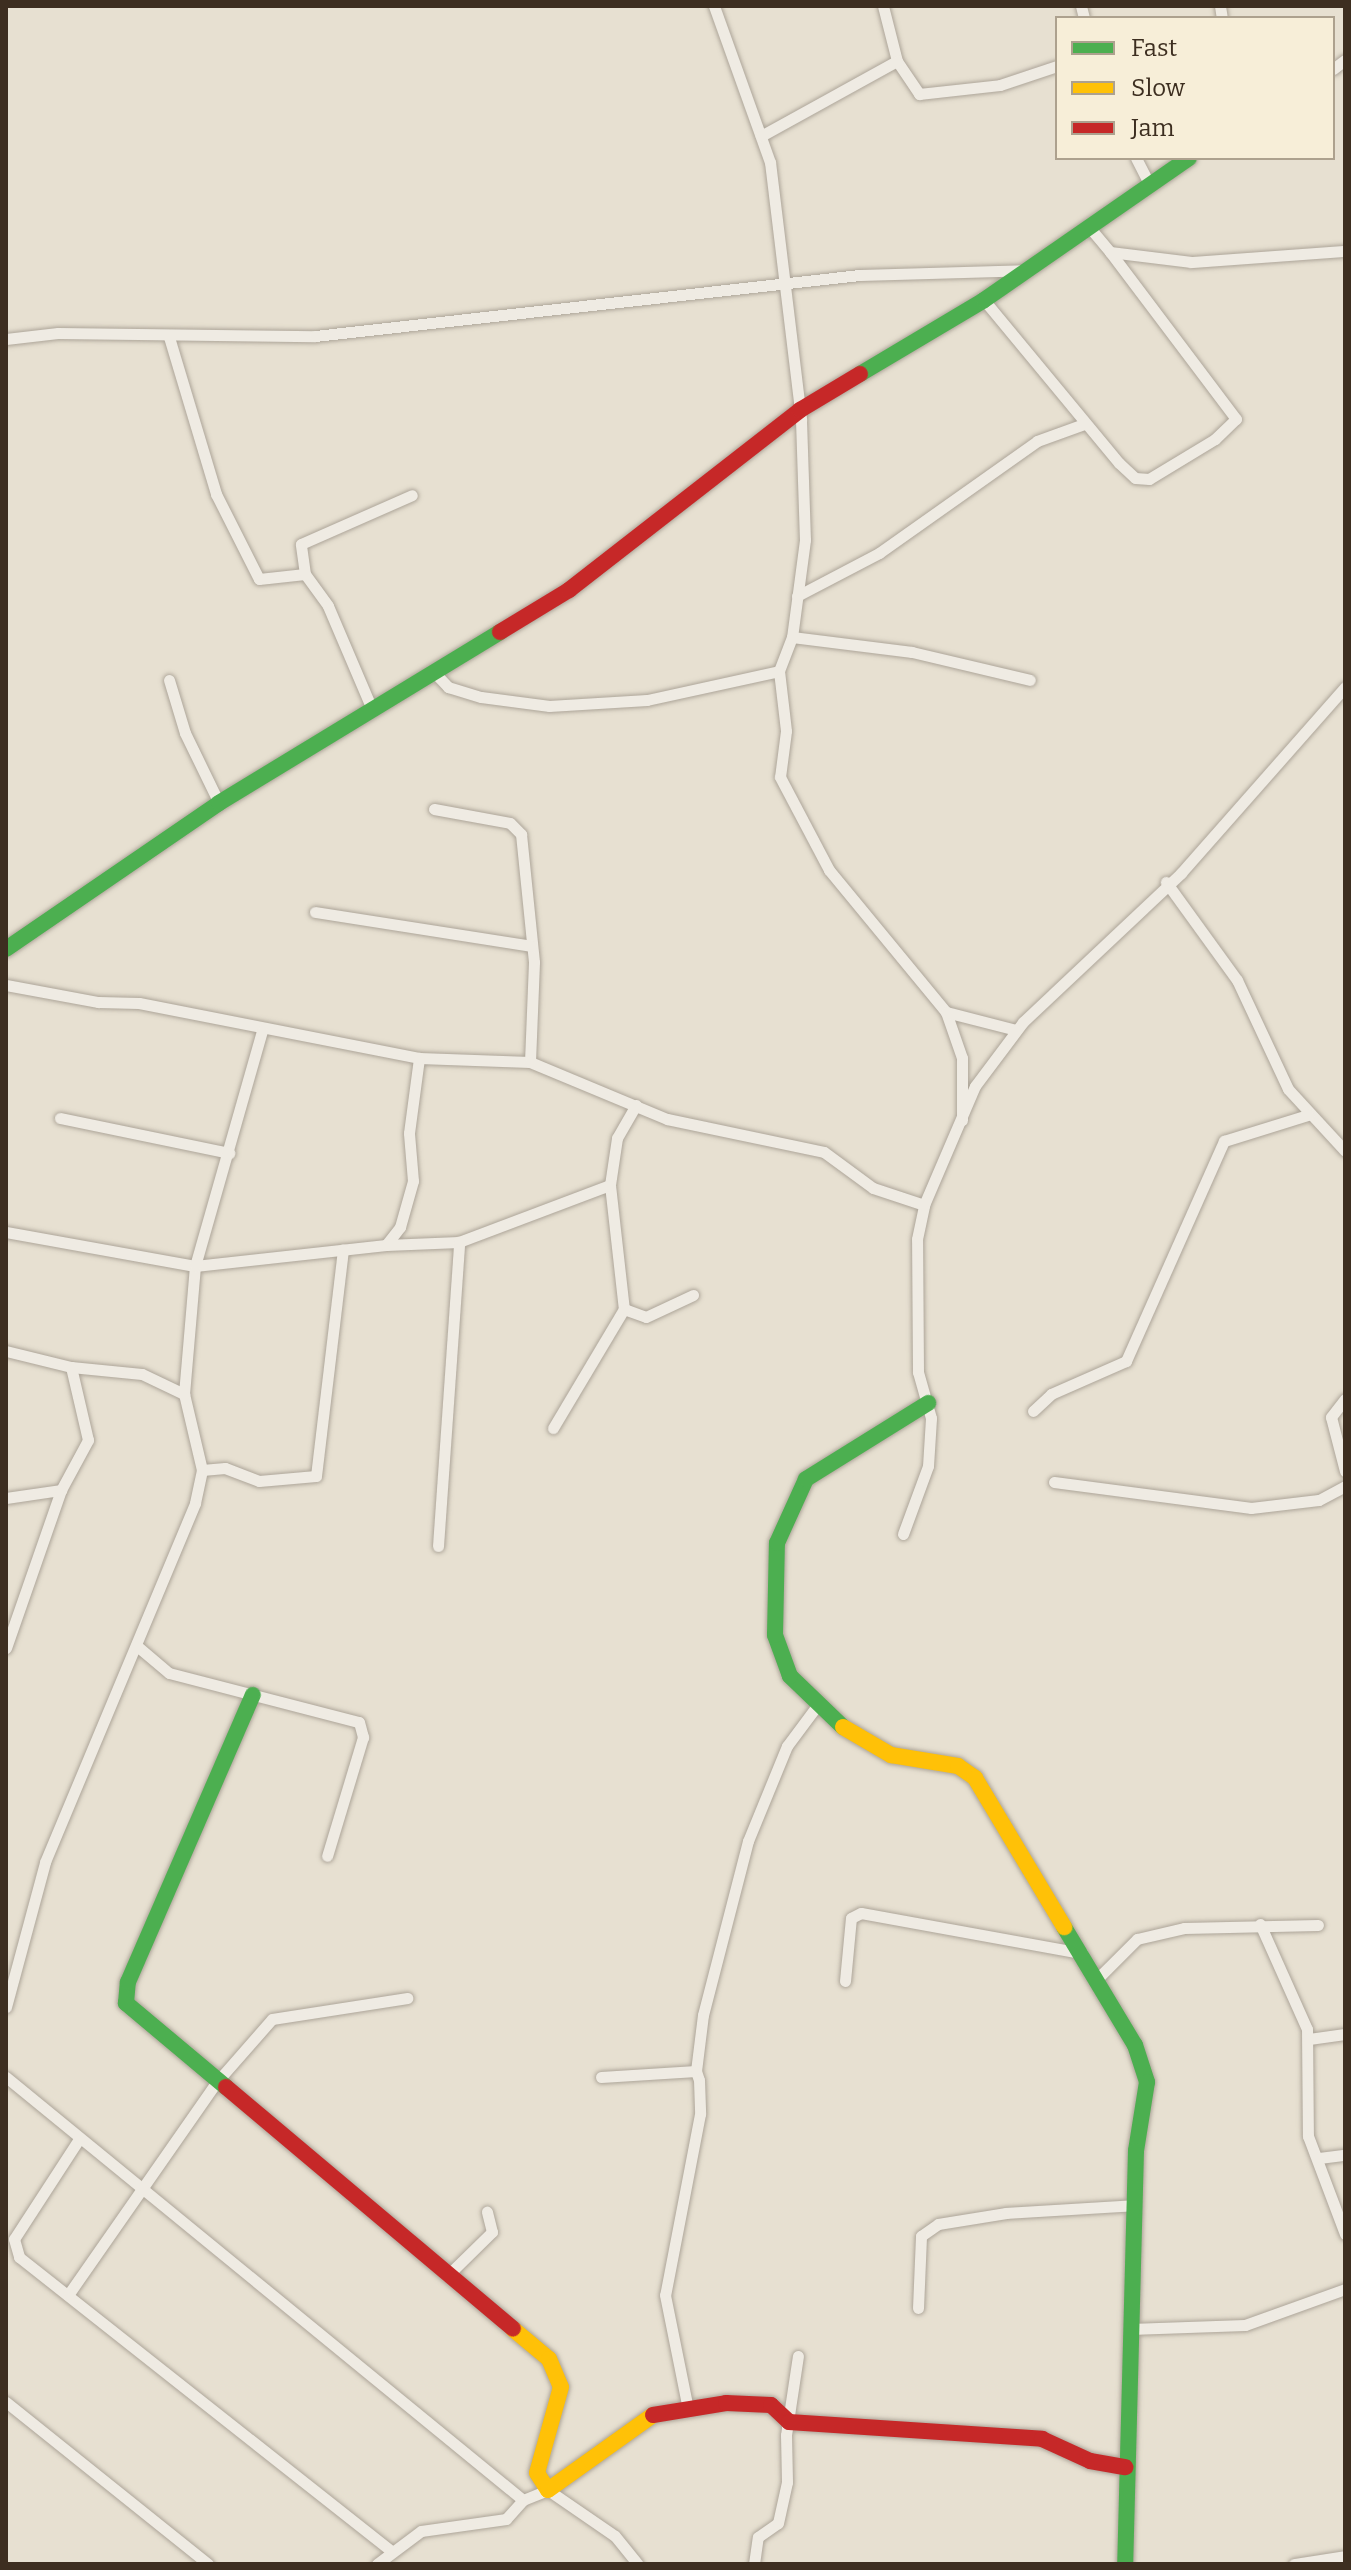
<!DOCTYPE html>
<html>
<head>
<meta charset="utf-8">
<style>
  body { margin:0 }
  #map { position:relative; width:1351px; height:2570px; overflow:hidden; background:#e7e0d1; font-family:Bitter,serif }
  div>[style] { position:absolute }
  .roads { filter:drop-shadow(0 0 2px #ada599) drop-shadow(0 0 2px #ada599) }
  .street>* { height:11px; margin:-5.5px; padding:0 5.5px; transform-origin:5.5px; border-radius:5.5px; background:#efebe3 }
  .fast>* { height:16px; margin:-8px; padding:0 8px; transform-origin:8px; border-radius:8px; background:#4caf50 }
  .slow>* { height:16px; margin:-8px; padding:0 8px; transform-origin:8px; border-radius:8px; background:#ffc107 }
  .jam>* { height:16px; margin:-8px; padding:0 8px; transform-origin:8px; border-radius:8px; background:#c62828 }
  span { translate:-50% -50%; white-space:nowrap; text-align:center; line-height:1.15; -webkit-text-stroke:6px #f7eed8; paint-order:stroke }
  .frame { position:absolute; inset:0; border:8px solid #3d2e20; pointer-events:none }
  .legend { position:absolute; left:1055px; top:16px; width:280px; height:144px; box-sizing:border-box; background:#f7eed8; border:2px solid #ada18e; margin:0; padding:10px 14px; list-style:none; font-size:24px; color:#3d2e20 }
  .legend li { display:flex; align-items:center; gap:16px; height:40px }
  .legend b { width:40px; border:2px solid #ada18e }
</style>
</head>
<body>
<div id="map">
  <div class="roads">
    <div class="street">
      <div style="left:714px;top:6px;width:166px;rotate:70.3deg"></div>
      <div style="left:770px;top:162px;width:260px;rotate:83.1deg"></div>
      <div style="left:801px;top:420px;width:120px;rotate:88.1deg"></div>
      <div style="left:805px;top:540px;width:98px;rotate:97.6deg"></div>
      <div style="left:792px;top:637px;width:36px;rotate:111deg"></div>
      <div style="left:779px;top:671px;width:60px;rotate:83.3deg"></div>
      <div style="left:786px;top:731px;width:46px;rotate:97.4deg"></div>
      <div style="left:780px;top:777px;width:105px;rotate:62.2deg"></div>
      <div style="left:829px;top:870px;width:184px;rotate:50.5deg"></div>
      <div style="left:946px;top:1012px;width:49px;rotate:70.8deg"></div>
      <div style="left:962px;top:1058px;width:62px;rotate:90deg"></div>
      <div style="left:883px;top:6px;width:57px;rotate:75.7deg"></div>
      <div style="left:897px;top:61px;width:40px;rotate:56deg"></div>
      <div style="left:919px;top:94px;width:81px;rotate:-6.3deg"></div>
      <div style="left:1000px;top:85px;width:60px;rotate:-18.4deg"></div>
      <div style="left:1081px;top:6px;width:12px;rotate:76deg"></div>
      <div style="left:1220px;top:6px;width:12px;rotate:81deg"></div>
      <div style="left:1333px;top:69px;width:15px;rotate:-37deg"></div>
      <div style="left:761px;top:136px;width:155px;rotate:-28.9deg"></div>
      <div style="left:1136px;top:158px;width:27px;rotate:63deg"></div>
      <div style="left:1090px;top:228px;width:31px;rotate:50deg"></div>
      <div style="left:1110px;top:252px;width:82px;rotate:7deg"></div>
      <div style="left:1191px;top:262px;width:154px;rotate:-4.1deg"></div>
      <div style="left:984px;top:300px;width:212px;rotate:50.4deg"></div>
      <div style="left:1119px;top:463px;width:22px;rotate:43deg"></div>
      <div style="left:1135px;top:478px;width:14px;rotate:4deg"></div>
      <div style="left:1149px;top:479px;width:77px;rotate:-31.2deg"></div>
      <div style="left:1215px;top:439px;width:29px;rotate:-44deg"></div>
      <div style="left:1236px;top:419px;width:209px;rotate:-127deg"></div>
      <div style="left:169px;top:337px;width:164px;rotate:73.3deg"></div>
      <div style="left:216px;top:494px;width:95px;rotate:63.2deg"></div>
      <div style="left:259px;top:579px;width:46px;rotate:-6.2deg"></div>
      <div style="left:305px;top:574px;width:39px;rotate:54deg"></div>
      <div style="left:328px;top:606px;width:112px;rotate:66.9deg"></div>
      <div style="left:6px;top:339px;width:52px;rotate:-6.6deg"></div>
      <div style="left:58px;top:333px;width:257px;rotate:0.7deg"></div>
      <div style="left:315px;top:336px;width:548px;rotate:-6.39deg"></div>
      <div style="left:860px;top:275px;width:164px;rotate:-1.7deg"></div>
      <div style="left:305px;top:574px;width:30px;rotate:-98deg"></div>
      <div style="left:301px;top:544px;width:121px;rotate:-23.8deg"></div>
      <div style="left:797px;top:596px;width:93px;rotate:-27.7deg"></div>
      <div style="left:879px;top:553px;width:194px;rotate:-35.3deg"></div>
      <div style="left:1037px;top:441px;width:50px;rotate:-19.9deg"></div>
      <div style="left:792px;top:637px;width:121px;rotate:7.1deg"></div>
      <div style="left:912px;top:652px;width:121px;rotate:13.3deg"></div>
      <div style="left:434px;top:672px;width:21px;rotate:47deg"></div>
      <div style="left:448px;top:687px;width:34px;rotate:17deg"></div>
      <div style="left:481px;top:697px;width:69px;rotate:7.5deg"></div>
      <div style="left:549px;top:706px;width:98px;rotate:-3.5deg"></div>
      <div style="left:647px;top:700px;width:135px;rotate:-12.4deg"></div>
      <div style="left:169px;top:680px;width:55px;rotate:73.2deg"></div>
      <div style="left:185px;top:733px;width:78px;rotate:64.1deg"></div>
      <div style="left:434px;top:809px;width:77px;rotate:10.4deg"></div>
      <div style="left:510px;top:823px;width:16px;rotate:45deg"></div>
      <div style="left:521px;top:834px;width:129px;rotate:84.2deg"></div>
      <div style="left:534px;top:962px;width:100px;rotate:92.3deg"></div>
      <div style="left:1166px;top:882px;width:121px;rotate:54.1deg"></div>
      <div style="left:1237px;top:980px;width:120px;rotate:64.9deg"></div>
      <div style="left:1288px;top:1089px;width:84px;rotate:47.4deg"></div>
      <div style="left:315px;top:912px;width:219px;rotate:8.9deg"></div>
      <div style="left:6px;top:985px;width:94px;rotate:10.5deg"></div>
      <div style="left:98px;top:1002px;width:41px;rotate:1.4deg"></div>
      <div style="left:139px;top:1003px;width:285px;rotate:11.1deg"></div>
      <div style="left:419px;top:1058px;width:111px;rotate:2.1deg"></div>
      <div style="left:530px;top:1062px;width:148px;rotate:22.6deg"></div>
      <div style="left:667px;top:1119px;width:160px;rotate:11.9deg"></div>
      <div style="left:824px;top:1152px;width:61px;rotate:36.3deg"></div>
      <div style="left:873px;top:1188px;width:54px;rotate:18.4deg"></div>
      <div style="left:946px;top:1012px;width:72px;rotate:14.4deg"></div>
      <div style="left:636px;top:1105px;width:38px;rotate:120deg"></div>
      <div style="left:617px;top:1138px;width:48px;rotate:98.5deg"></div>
      <div style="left:610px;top:1185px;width:125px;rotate:83.6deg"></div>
      <div style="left:624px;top:1309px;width:23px;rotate:20deg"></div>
      <div style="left:646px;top:1317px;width:52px;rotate:-25.1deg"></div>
      <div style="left:60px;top:1118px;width:173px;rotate:11.7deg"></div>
      <div style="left:6px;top:1232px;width:192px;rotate:10.2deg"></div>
      <div style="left:195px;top:1266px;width:192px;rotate:-6.3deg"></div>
      <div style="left:386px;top:1245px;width:23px;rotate:-52deg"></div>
      <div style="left:400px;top:1227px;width:48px;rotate:-74.2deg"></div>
      <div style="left:413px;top:1181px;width:48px;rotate:-94.8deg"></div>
      <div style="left:409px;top:1133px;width:76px;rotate:-82.4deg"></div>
      <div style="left:386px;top:1245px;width:73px;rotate:-2.4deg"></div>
      <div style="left:459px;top:1242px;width:161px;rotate:-20.7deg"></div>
      <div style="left:6px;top:1351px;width:67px;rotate:13.8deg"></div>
      <div style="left:71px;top:1367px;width:71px;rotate:5.6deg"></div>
      <div style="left:142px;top:1374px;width:47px;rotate:25.5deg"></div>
      <div style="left:1345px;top:1399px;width:23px;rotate:128deg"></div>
      <div style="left:1331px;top:1417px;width:56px;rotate:75.5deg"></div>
      <div style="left:1033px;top:1411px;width:25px;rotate:-43deg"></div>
      <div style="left:1051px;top:1394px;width:82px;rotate:-23.7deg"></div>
      <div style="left:1126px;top:1361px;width:241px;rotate:-66deg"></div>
      <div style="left:1224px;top:1141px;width:88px;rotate:-17.2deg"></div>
      <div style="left:553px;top:1428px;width:139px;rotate:-59.2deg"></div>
      <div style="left:202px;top:1470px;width:23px;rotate:-5deg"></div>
      <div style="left:225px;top:1468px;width:36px;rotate:21deg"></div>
      <div style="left:259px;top:1481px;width:57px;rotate:-5deg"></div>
      <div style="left:316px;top:1476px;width:228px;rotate:-83.2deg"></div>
      <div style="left:1054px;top:1482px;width:199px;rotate:7.5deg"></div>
      <div style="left:1251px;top:1508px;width:68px;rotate:-6.7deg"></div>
      <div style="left:1319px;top:1500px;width:30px;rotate:-28deg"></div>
      <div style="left:6px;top:1498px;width:56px;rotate:-8.3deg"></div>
      <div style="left:903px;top:1534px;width:72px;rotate:-69.8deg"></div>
      <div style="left:928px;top:1466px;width:48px;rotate:-86.4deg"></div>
      <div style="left:931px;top:1418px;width:48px;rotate:-105.8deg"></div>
      <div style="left:918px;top:1372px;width:133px;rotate:-90.4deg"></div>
      <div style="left:917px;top:1239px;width:35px;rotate:-78deg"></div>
      <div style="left:924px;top:1205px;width:129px;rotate:-66.8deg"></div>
      <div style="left:975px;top:1086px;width:80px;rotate:-53.1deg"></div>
      <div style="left:1023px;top:1022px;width:217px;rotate:-43.3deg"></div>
      <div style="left:1181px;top:873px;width:248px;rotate:-48.6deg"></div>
      <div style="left:438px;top:1546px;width:305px;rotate:-86deg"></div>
      <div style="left:137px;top:1646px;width:42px;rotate:40.2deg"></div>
      <div style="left:169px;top:1673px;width:196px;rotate:14.5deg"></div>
      <div style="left:359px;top:1722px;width:16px;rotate:75deg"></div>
      <div style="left:363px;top:1737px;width:124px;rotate:106.8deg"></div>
      <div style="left:6px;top:1648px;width:167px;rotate:-70.8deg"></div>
      <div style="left:61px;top:1490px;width:57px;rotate:-61.6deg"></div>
      <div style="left:88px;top:1440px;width:75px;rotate:-103.1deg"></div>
      <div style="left:1260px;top:1924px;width:115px;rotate:65.9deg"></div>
      <div style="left:1307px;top:2029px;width:107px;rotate:89.5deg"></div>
      <div style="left:1308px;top:2136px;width:105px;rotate:69.3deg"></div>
      <div style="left:1099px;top:1977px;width:54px;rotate:-45deg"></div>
      <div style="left:1137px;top:1939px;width:48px;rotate:-13.2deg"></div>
      <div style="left:1184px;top:1928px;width:134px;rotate:-1.3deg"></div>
      <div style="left:845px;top:1981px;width:63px;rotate:-84.6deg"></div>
      <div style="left:851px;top:1918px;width:11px;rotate:-27deg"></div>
      <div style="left:861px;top:1913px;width:225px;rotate:10.3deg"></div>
      <div style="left:6px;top:2007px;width:150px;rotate:-74.9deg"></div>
      <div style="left:45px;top:1862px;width:389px;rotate:-67.3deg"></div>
      <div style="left:195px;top:1503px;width:34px;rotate:-78deg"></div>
      <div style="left:202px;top:1470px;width:78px;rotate:-103.3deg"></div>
      <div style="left:184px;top:1394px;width:128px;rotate:-85.1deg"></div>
      <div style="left:195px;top:1266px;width:244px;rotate:-74.1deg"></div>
      <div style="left:1309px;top:2039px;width:36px;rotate:-8deg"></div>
      <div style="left:696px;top:2071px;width:56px;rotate:-82.9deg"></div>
      <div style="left:703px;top:2015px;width:180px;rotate:-75.5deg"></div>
      <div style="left:748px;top:1841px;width:103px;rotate:-67.7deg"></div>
      <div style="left:787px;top:1746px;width:49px;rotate:-53.4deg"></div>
      <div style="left:6px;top:2077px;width:668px;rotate:39.29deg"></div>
      <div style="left:601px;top:2077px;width:95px;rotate:-3.6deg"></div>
      <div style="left:696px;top:2071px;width:9px;rotate:72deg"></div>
      <div style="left:699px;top:2080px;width:34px;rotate:88deg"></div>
      <div style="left:700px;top:2114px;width:184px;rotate:100.9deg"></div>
      <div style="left:665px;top:2295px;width:116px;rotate:78.6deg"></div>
      <div style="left:79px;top:2139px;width:119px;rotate:123deg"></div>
      <div style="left:14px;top:2239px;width:19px;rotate:74deg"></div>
      <div style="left:19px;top:2257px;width:474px;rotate:38.3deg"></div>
      <div style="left:1319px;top:2158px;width:26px;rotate:-7deg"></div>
      <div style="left:447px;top:2276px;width:63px;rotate:-44.4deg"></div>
      <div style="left:492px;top:2232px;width:21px;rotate:-104deg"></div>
      <div style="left:68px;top:2295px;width:257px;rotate:-55.1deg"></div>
      <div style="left:215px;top:2084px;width:86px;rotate:-48.8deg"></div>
      <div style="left:272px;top:2019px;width:137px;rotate:-8.8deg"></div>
      <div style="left:918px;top:2308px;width:72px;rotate:-87.6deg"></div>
      <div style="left:921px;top:2236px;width:21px;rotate:-35deg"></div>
      <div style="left:938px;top:2224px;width:69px;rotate:-9.2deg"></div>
      <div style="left:1006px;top:2213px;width:130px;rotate:-3.5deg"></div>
      <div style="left:1130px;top:2329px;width:115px;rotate:-2deg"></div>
      <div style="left:1245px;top:2325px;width:106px;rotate:-19.8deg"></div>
      <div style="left:6px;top:2402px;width:259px;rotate:38.7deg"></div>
      <div style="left:377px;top:2564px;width:55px;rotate:-36.9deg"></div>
      <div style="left:421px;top:2531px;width:86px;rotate:-8deg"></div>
      <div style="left:506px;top:2519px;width:25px;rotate:-48deg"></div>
      <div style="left:523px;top:2500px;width:27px;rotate:-22deg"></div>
      <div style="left:548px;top:2490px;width:81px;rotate:34.5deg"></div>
      <div style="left:615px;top:2536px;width:36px;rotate:51deg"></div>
      <div style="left:754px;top:2564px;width:27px;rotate:-82deg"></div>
      <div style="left:758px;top:2537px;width:24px;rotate:-35deg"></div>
      <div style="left:778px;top:2523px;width:42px;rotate:-77.6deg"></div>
      <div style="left:787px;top:2482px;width:47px;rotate:-91.2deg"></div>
      <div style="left:786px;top:2435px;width:80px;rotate:-81.4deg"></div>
      <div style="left:1294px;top:2564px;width:52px;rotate:-8.9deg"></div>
    </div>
    <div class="fast">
      <div style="left:860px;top:374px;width:144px;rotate:-30.8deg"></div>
      <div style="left:984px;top:300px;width:249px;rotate:-34.7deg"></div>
      <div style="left:6px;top:949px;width:258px;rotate:-34.4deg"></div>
      <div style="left:219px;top:803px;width:329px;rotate:-31.3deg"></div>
      <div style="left:843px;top:1727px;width:74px;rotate:-136.1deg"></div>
      <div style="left:790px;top:1676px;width:44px;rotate:-110.1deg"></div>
      <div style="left:775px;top:1635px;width:92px;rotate:-88.8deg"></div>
      <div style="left:777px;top:1543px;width:70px;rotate:-65.6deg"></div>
      <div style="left:806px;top:1479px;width:144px;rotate:-31.9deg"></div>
      <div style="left:1064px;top:1927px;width:138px;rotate:59deg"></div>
      <div style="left:1135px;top:2045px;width:39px;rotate:72deg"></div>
      <div style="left:1147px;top:2082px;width:70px;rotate:99.1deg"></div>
      <div style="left:1136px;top:2151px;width:413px;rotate:91.5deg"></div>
      <div style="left:226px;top:2087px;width:131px;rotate:-140deg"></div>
      <div style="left:126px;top:2003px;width:21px;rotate:-85deg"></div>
      <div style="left:128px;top:1982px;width:313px;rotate:-66.5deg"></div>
    </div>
    <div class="slow">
      <div style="left:843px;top:1727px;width:56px;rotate:30.3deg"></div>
      <div style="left:891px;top:1755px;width:68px;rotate:9.3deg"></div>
      <div style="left:958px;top:1766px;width:21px;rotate:35deg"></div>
      <div style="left:975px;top:1778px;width:174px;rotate:59.1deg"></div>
      <div style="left:513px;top:2329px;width:47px;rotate:39.8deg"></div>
      <div style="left:549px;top:2359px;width:30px;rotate:67deg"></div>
      <div style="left:561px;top:2387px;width:89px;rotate:105.6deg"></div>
      <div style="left:537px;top:2473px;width:20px;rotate:57deg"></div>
      <div style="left:548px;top:2490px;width:129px;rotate:-35.5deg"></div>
    </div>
    <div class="jam">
      <div style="left:500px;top:632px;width:81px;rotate:-31.3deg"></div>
      <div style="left:569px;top:590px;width:293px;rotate:-37.9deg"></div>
      <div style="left:800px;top:410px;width:70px;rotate:-31deg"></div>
      <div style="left:226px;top:2087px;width:375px;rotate:40.1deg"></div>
      <div style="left:653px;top:2415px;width:74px;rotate:-9.3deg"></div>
      <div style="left:726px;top:2403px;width:45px;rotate:2.5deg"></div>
      <div style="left:771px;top:2405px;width:25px;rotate:43deg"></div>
      <div style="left:789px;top:2422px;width:254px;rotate:3.8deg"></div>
      <div style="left:1042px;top:2439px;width:53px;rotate:24.6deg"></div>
      <div style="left:1090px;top:2461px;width:36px;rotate:10deg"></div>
    </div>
  </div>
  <div class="frame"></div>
  <ul class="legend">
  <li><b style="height:10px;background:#4caf50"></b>Fast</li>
  <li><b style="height:10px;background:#ffc107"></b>Slow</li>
  <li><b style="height:10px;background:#c62828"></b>Jam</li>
  </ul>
</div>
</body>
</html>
